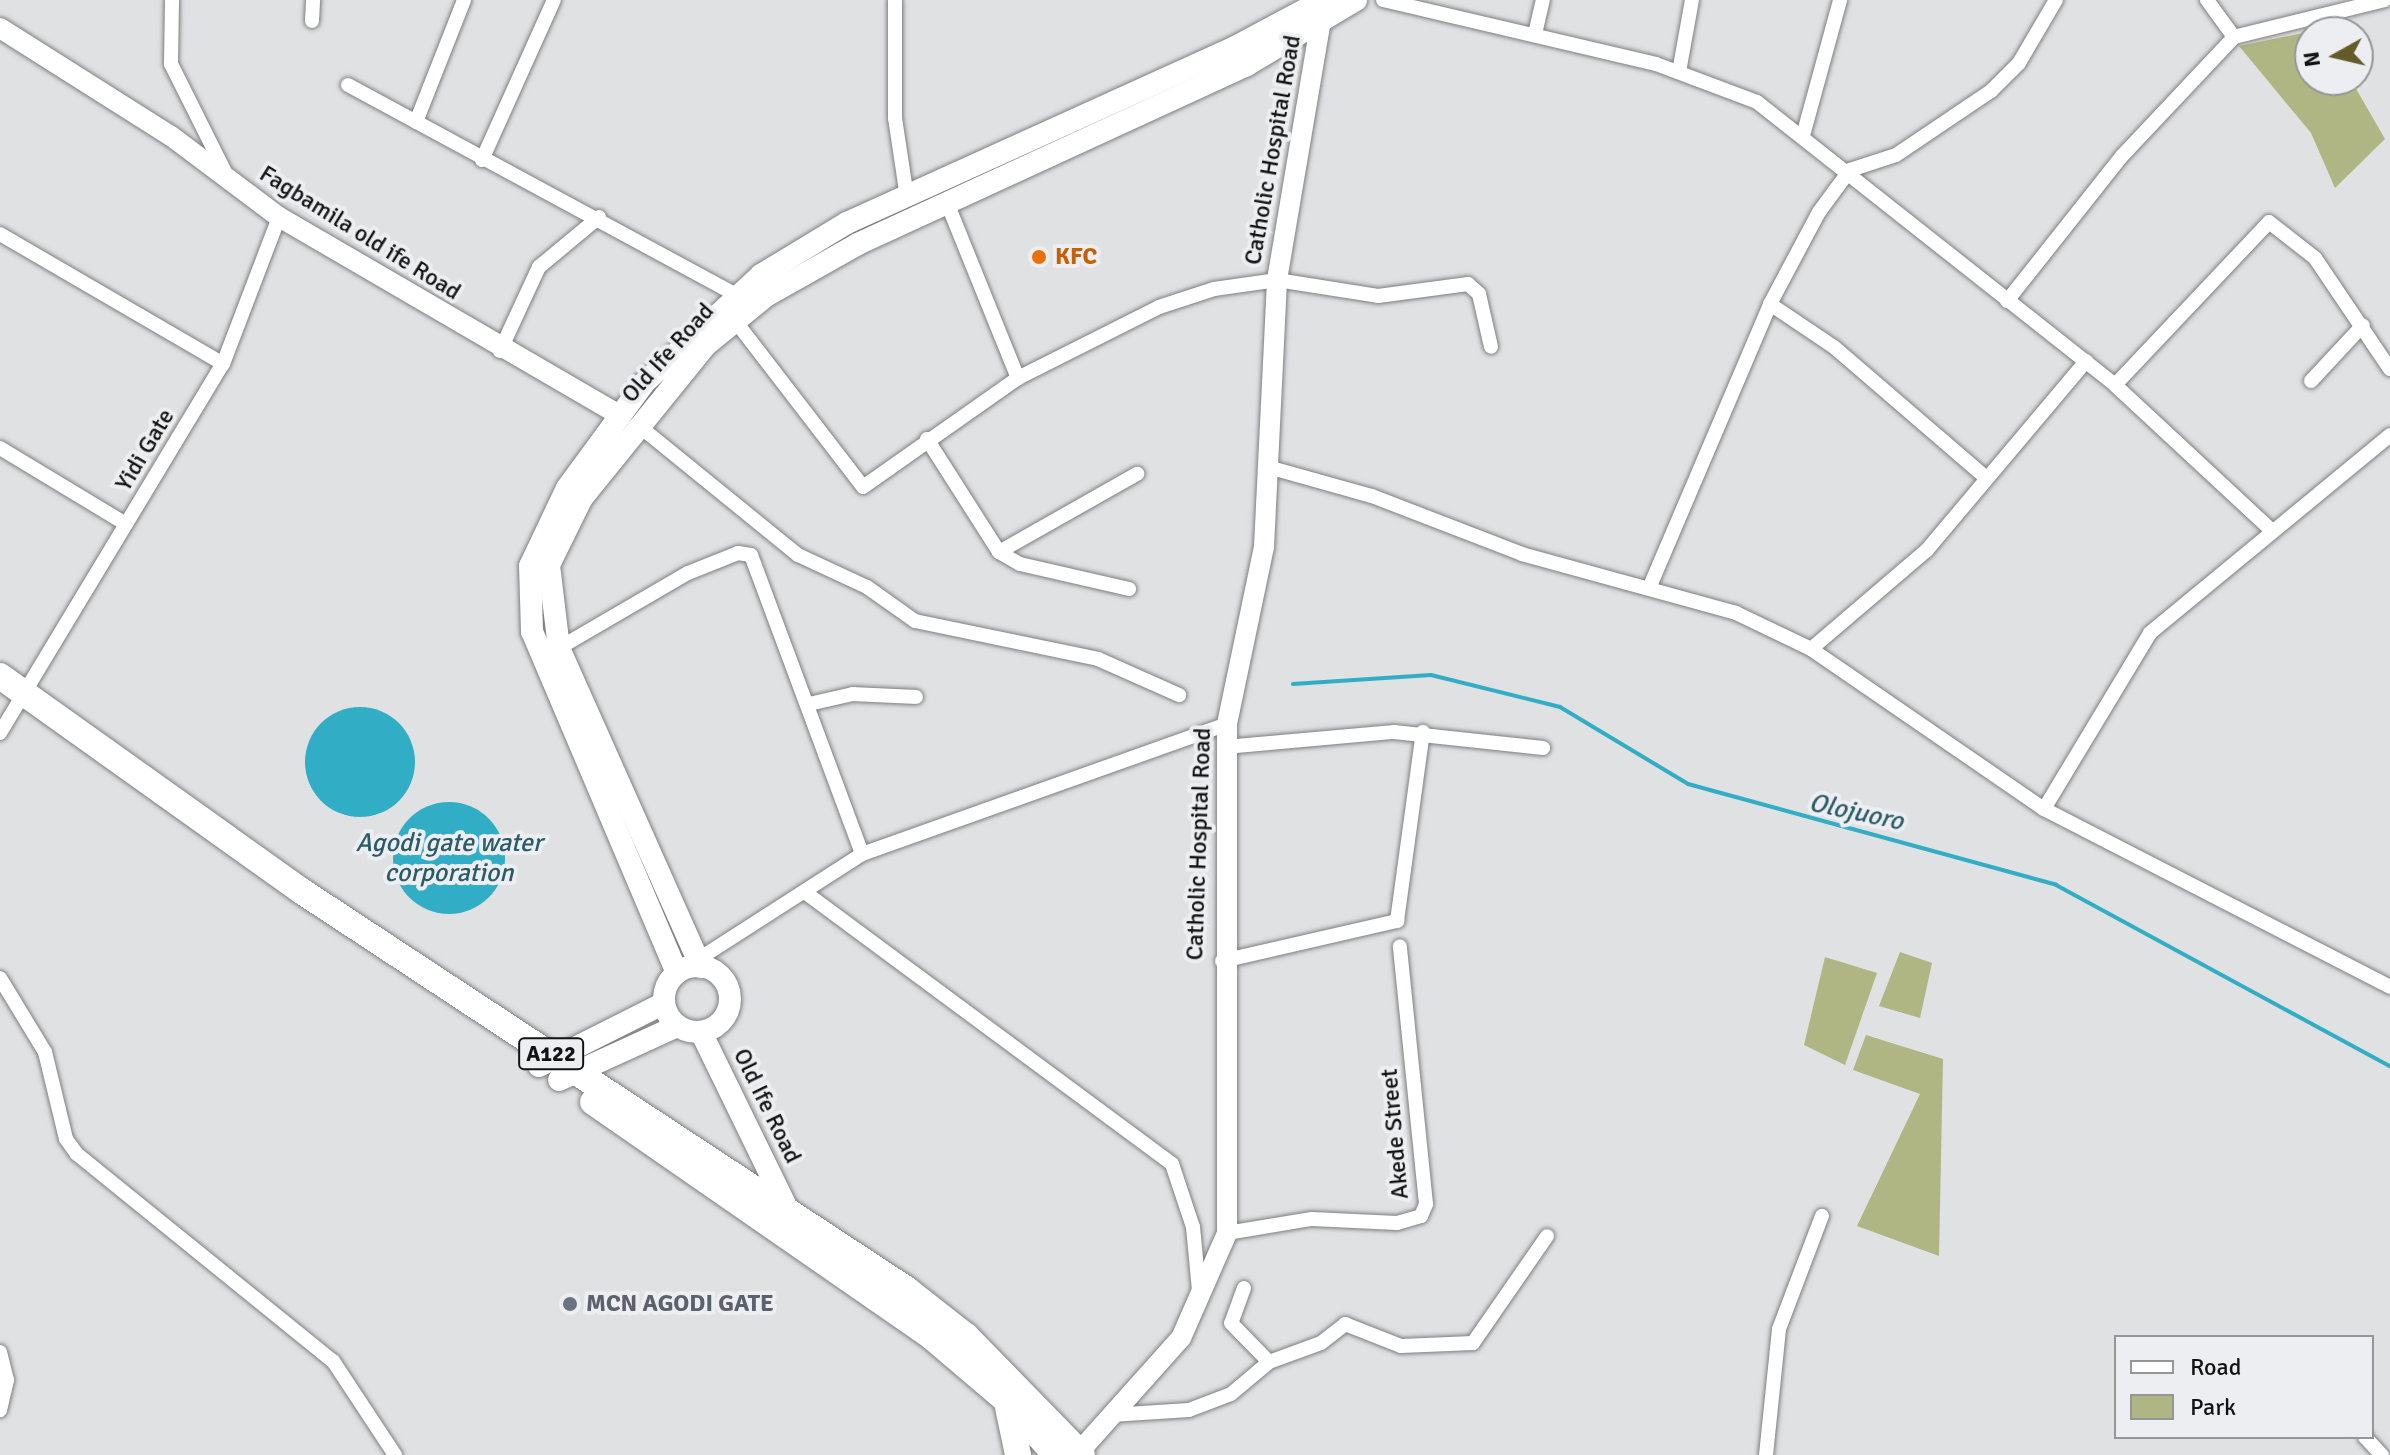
<!DOCTYPE html>
<html>
<head>
<meta charset="utf-8">
<style>
  body { margin:0 }
  #map { position:relative; width:2390px; height:1455px; overflow:hidden; background:#e0e1e3; font-family:Signika,sans-serif }
  div>[style] { position:absolute }
  .green>* { inset:0; background:#b0b683 }
  .water>* { inset:0; background:#31adc5 }
  .round { border-radius:50% }
  .stream>* { height:4px; margin:-2px; padding:0 2px; transform-origin:2px; border-radius:2px; background:#31adc5 }
  .roads { filter:drop-shadow(0 0 2px #7e7f81) drop-shadow(0 0 2px #7e7f81) }
  .street>* { height:14px; margin:-7px; padding:0 7px; transform-origin:7px; border-radius:7px; background:#fff }
  .secondary>* { height:20px; margin:-10px; padding:0 10px; transform-origin:10px; border-radius:10px; background:#fff }
  .primary>* { height:22px; margin:-11px; padding:0 11px; transform-origin:11px; border-radius:11px; background:#fff }
  .primary>.ring { margin:-11px; padding:0; box-sizing:content-box; background:none; border:22px solid #fff; border-radius:50% }
  .highway>* { height:26px; margin:-13px; padding:0 13px; transform-origin:13px; border-radius:13px; background:#fff }
  .dots>* { width:22px; height:22px; translate:-50% -50%; box-sizing:border-box; border:4px solid #edeef1; border-radius:50% }
  span { translate:-50% -50%; white-space:nowrap; text-align:center; line-height:1.15; -webkit-text-stroke:8px #edeef1; paint-order:stroke }
  .shield-label span { padding:2px 6px; background:#edeef1; border:2px solid; border-radius:6px; -webkit-text-stroke-width:0 }
  .shield-label { font-size:22px; color:#121313; font-weight:700 }
  .street-label { font-size:24px; color:#121313 }
  .food-label { font-size:24px; color:#c56008; font-weight:700 }
  .left { translate:0 -50%; text-align:left }
  .worship-label { font-size:24px; color:#5b616d; font-weight:700 }
  .water-label { font-size:26px; color:#2a5b66; font-style:italic }
  .legend { position:absolute; left:2114px; top:1335px; width:260px; height:104px; box-sizing:border-box; background:#edeef1; border:2px solid #959698; margin:0; padding:10px 14px; list-style:none; font-size:24px; color:#121313 }
  .legend li { display:flex; align-items:center; gap:16px; height:40px }
  .legend b { width:40px; border:2px solid #959698 }
  .north { position:absolute; left:2294px; top:16px; width:80px; height:80px; box-sizing:border-box; background:#edeef1; border:2px solid #959698; border-radius:50%; rotate:262deg; font-size:22px; font-weight:700; line-height:32px; text-align:center; color:#121313 }
  .north::after { content:''; display:block; margin:auto; width:28px; height:36px; background:#655b28; clip-path:polygon(50% 0,100% 100%,50% 72%,0 100%) }
</style>
</head>
<body>
<div id="map">
  <div class="green">
    <div style="clip-path:polygon(2323px 29px,2310px 32px,2310px 80px,2351px 80px,2385px 139px,2335px 188px,2311px 133px,2239px 46px)"></div>
    <div style="clip-path:polygon(1900px 952px,1932px 963px,1920px 1018px,1879px 1006px)"></div>
    <div style="clip-path:polygon(1825px 957px,1877px 973px,1845px 1065px,1804px 1045px)"></div>
    <div style="clip-path:polygon(1866px 1035px,1943px 1059px,1939px 1256px,1857px 1226px,1920px 1094px,1853px 1070px)"></div>
  </div>
  <div class="water">
    <div class="round" style="left:305px;top:707px;width:110px;height:110px"></div>
    <div class="round" style="left:393px;top:802px;width:112px;height:112px"></div>
  </div>
  <div class="stream">
    <div style="left:1293px;top:684px;width:138px;rotate:-3.7deg"></div>
    <div style="left:1431px;top:675px;width:133px;rotate:13.9deg"></div>
    <div style="left:1560px;top:707px;width:149px;rotate:31deg"></div>
    <div style="left:1688px;top:784px;width:382px;rotate:15.3deg"></div>
    <div style="left:2056px;top:885px;width:380px;rotate:28.5deg"></div>
  </div>
  <div class="roads">
    <div class="street">
      <div style="left:172px;top:0;width:64px;rotate:90.9deg"></div>
      <div style="left:171px;top:64px;width:127px;rotate:63.4deg"></div>
      <div style="left:895px;top:0;width:118px;rotate:90deg"></div>
      <div style="left:895px;top:118px;width:80px;rotate:81.4deg"></div>
      <div style="left:1383px;top:0;width:280px;rotate:13.2deg"></div>
      <div style="left:1656px;top:64px;width:108px;rotate:20.6deg"></div>
      <div style="left:1757px;top:102px;width:456px;rotate:38.3deg"></div>
      <div style="left:2115px;top:385px;width:213px;rotate:42.9deg"></div>
      <div style="left:2207px;top:0;width:46px;rotate:53.9deg"></div>
      <div style="left:312px;top:21px;width:21px;rotate:-87deg"></div>
      <div style="left:1535px;top:34px;width:35px;rotate:-77deg"></div>
      <div style="left:1679px;top:72px;width:73px;rotate:-79.8deg"></div>
      <div style="left:348px;top:85px;width:439px;rotate:28.4deg"></div>
      <div style="left:416px;top:122px;width:131px;rotate:-68.5deg"></div>
      <div style="left:1804px;top:132px;width:137px;rotate:-74.7deg"></div>
      <div style="left:482px;top:160px;width:175px;rotate:-65.8deg"></div>
      <div style="left:948px;top:205px;width:187px;rotate:68deg"></div>
      <div style="left:0;top:234px;width:258px;rotate:30.2deg"></div>
      <div style="left:2007px;top:301px;width:185px;rotate:-51.6deg"></div>
      <div style="left:2122px;top:156px;width:163px;rotate:-46.7deg"></div>
      <div style="left:2234px;top:37px;width:155px;rotate:-13.8deg"></div>
      <div style="left:1770px;top:304px;width:77px;rotate:33.9deg"></div>
      <div style="left:1834px;top:347px;width:198px;rotate:40.7deg"></div>
      <div style="left:733px;top:318px;width:213px;rotate:52.4deg"></div>
      <div style="left:863px;top:487px;width:189px;rotate:-35.1deg"></div>
      <div style="left:1018px;top:378px;width:158px;rotate:-26.7deg"></div>
      <div style="left:1159px;top:307px;width:58px;rotate:-18.1deg"></div>
      <div style="left:1214px;top:289px;width:64px;rotate:-8.1deg"></div>
      <div style="left:1277px;top:280px;width:102px;rotate:9deg"></div>
      <div style="left:1378px;top:296px;width:91px;rotate:-7.6deg"></div>
      <div style="left:1468px;top:284px;width:15px;rotate:42deg"></div>
      <div style="left:1479px;top:294px;width:54px;rotate:77.2deg"></div>
      <div style="left:500px;top:351px;width:93px;rotate:-65.1deg"></div>
      <div style="left:539px;top:267px;width:78px;rotate:-39.8deg"></div>
      <div style="left:2311px;top:381px;width:76px;rotate:-47.1deg"></div>
      <div style="left:2115px;top:385px;width:224px;rotate:-46.6deg"></div>
      <div style="left:2269px;top:222px;width:58px;rotate:38deg"></div>
      <div style="left:2315px;top:258px;width:134px;rotate:56deg"></div>
      <div style="left:638px;top:425px;width:206px;rotate:39.1deg"></div>
      <div style="left:798px;top:555px;width:76px;rotate:24.9deg"></div>
      <div style="left:867px;top:587px;width:59px;rotate:35.3deg"></div>
      <div style="left:915px;top:621px;width:187px;rotate:11.7deg"></div>
      <div style="left:1098px;top:659px;width:89px;rotate:24deg"></div>
      <div style="left:927px;top:439px;width:134px;rotate:57.5deg"></div>
      <div style="left:999px;top:552px;width:24px;rotate:30deg"></div>
      <div style="left:1020px;top:564px;width:112px;rotate:12.9deg"></div>
      <div style="left:0;top:448px;width:147px;rotate:31.1deg"></div>
      <div style="left:1268px;top:467px;width:108px;rotate:15.6deg"></div>
      <div style="left:1372px;top:496px;width:161px;rotate:21.1deg"></div>
      <div style="left:1522px;top:554px;width:222px;rotate:15.4deg"></div>
      <div style="left:1736px;top:613px;width:83px;rotate:25.6deg"></div>
      <div style="left:1811px;top:649px;width:283px;rotate:34.5deg"></div>
      <div style="left:2044px;top:809px;width:389px;rotate:27.2deg"></div>
      <div style="left:999px;top:552px;width:159px;rotate:-29.5deg"></div>
      <div style="left:1650px;top:586px;width:306px;rotate:-66.9deg"></div>
      <div style="left:1770px;top:304px;width:104px;rotate:-62deg"></div>
      <div style="left:1819px;top:212px;width:52px;rotate:-53.6deg"></div>
      <div style="left:1850px;top:170px;width:48px;rotate:-18.1deg"></div>
      <div style="left:1896px;top:155px;width:115px;rotate:-34deg"></div>
      <div style="left:1991px;top:91px;width:40px;rotate:-45deg"></div>
      <div style="left:2019px;top:63px;width:73px;rotate:-59.6deg"></div>
      <div style="left:559px;top:648px;width:149px;rotate:-30.2deg"></div>
      <div style="left:688px;top:573px;width:54px;rotate:-21.8deg"></div>
      <div style="left:738px;top:553px;width:13px;rotate:9deg"></div>
      <div style="left:751px;top:555px;width:319px;rotate:69.6deg"></div>
      <div style="left:1811px;top:649px;width:153px;rotate:-40.5deg"></div>
      <div style="left:1927px;top:550px;width:247px;rotate:-49.9deg"></div>
      <div style="left:809px;top:704px;width:45px;rotate:-12.8deg"></div>
      <div style="left:853px;top:694px;width:63px;rotate:2.7deg"></div>
      <div style="left:0;top:733px;width:431px;rotate:-58.9deg"></div>
      <div style="left:223px;top:364px;width:157px;rotate:-69.1deg"></div>
      <div style="left:1225px;top:747px;width:170px;rotate:-5.1deg"></div>
      <div style="left:1394px;top:732px;width:150px;rotate:6.1deg"></div>
      <div style="left:2044px;top:809px;width:205px;rotate:-58.9deg"></div>
      <div style="left:2150px;top:633px;width:311px;rotate:-39.5deg"></div>
      <div style="left:806px;top:893px;width:455px;rotate:36.5deg"></div>
      <div style="left:1172px;top:1164px;width:66px;rotate:71.6deg"></div>
      <div style="left:1193px;top:1227px;width:63px;rotate:84.6deg"></div>
      <div style="left:697px;top:960px;width:196px;rotate:-32.7deg"></div>
      <div style="left:862px;top:854px;width:387px;rotate:-19.6deg"></div>
      <div style="left:1222px;top:961px;width:180px;rotate:-12.9deg"></div>
      <div style="left:1397px;top:921px;width:191px;rotate:-82.2deg"></div>
      <div style="left:0;top:978px;width:87px;rotate:58.7deg"></div>
      <div style="left:45px;top:1052px;width:89px;rotate:76.4deg"></div>
      <div style="left:66px;top:1139px;width:19px;rotate:54deg"></div>
      <div style="left:77px;top:1154px;width:329px;rotate:39deg"></div>
      <div style="left:333px;top:1361px;width:113px;rotate:56.6deg"></div>
      <div style="left:1227px;top:1233px;width:86px;rotate:-9.4deg"></div>
      <div style="left:1312px;top:1219px;width:85px;rotate:2.7deg"></div>
      <div style="left:1397px;top:1223px;width:25px;rotate:-16deg"></div>
      <div style="left:1421px;top:1216px;width:13px;rotate:-67deg"></div>
      <div style="left:1426px;top:1204px;width:259px;rotate:-95.8deg"></div>
      <div style="left:1244px;top:1288px;width:37px;rotate:110deg"></div>
      <div style="left:1231px;top:1323px;width:54px;rotate:45.7deg"></div>
      <div style="left:0;top:1352px;width:29px;rotate:76deg"></div>
      <div style="left:7px;top:1380px;width:31px;rotate:103deg"></div>
      <div style="left:1111px;top:1415px;width:78px;rotate:-3.7deg"></div>
      <div style="left:1189px;top:1410px;width:45px;rotate:-20.9deg"></div>
      <div style="left:1231px;top:1394px;width:50px;rotate:-40.1deg"></div>
      <div style="left:1269px;top:1362px;width:55px;rotate:-20.1deg"></div>
      <div style="left:1321px;top:1343px;width:31px;rotate:-38deg"></div>
      <div style="left:1345px;top:1324px;width:60px;rotate:21.4deg"></div>
      <div style="left:1401px;top:1346px;width:72px;rotate:-2.4deg"></div>
      <div style="left:1473px;top:1343px;width:130px;rotate:-55.3deg"></div>
      <div style="left:2365px;top:1437px;width:25px;rotate:47deg"></div>
      <div style="left:1766px;top:1455px;width:127px;rotate:-84.1deg"></div>
      <div style="left:1779px;top:1329px;width:121px;rotate:-69.2deg"></div>
    </div>
    <div class="secondary">
      <div style="left:0;top:28px;width:202px;rotate:32.3deg"></div>
      <div style="left:171px;top:136px;width:135px;rotate:36.9deg"></div>
      <div style="left:279px;top:217px;width:396px;rotate:30.2deg"></div>
      <div style="left:1079px;top:1452px;width:153px;rotate:-48.2deg"></div>
      <div style="left:1181px;top:1338px;width:115px;rotate:-66.3deg"></div>
      <div style="left:1227px;top:1233px;width:509px;rotate:-90deg"></div>
      <div style="left:1227px;top:724px;width:181px;rotate:-78.2deg"></div>
      <div style="left:1264px;top:547px;width:267px;rotate:-87.2deg"></div>
      <div style="left:1277px;top:280px;width:257px;rotate:-80.4deg"></div>
    </div>
    <div class="primary">
      <div class="ring" style="left:664px;top:966px;width:44px;height:44px"></div>
      <div style="left:701px;top:967px;width:349px;rotate:-114deg"></div>
      <div style="left:559px;top:648px;width:84px;rotate:-96.9deg"></div>
      <div style="left:549px;top:565px;width:75px;rotate:-63.8deg"></div>
      <div style="left:582px;top:498px;width:197px;rotate:-51deg"></div>
      <div style="left:706px;top:345px;width:77px;rotate:-39.2deg"></div>
      <div style="left:766px;top:296px;width:106px;rotate:-29.5deg"></div>
      <div style="left:858px;top:244px;width:428px;rotate:-24.7deg"></div>
      <div style="left:1247px;top:65px;width:127px;rotate:-30.8deg"></div>
      <div style="left:677px;top:973px;width:371px;rotate:-113deg"></div>
      <div style="left:532px;top:632px;width:66px;rotate:-91.7deg"></div>
      <div style="left:530px;top:566px;width:86px;rotate:-64.6deg"></div>
      <div style="left:567px;top:488px;width:130px;rotate:-53.7deg"></div>
      <div style="left:644px;top:383px;width:159px;rotate:-42.7deg"></div>
      <div style="left:761px;top:275px;width:100px;rotate:-31.2deg"></div>
      <div style="left:847px;top:223px;width:428px;rotate:-24.4deg"></div>
      <div style="left:1237px;top:46px;width:98px;rotate:-28.1deg"></div>
      <div style="left:701px;top:1032px;width:191px;rotate:64deg"></div>
      <div style="left:539px;top:1066px;width:140px;rotate:-26.7deg"></div>
      <div style="left:559px;top:1080px;width:130px;rotate:-24.6deg"></div>
    </div>
    <div class="highway">
      <div style="left:0;top:676px;width:372px;rotate:35.5deg"></div>
      <div style="left:303px;top:892px;width:722px;rotate:33.36deg"></div>
      <div style="left:906px;top:1289px;width:76px;rotate:38.1deg"></div>
      <div style="left:966px;top:1336px;width:166px;rotate:45.7deg"></div>
      <div style="left:593px;top:1102px;width:412px;rotate:34.7deg"></div>
      <div style="left:932px;top:1337px;width:97px;rotate:40.4deg"></div>
      <div style="left:1006px;top:1400px;width:74px;rotate:47.7deg"></div>
      <div style="left:1008px;top:1407px;width:49px;rotate:78.2deg"></div>
    </div>
  </div>
  <div class="dots">
    <div style="left:1039px;top:257px;background:#e8710a"></div>
    <div style="left:570px;top:1304px;background:#6b7280"></div>
  </div>
  <div class="shield-label">
    <span style="left:551px;top:1054px">A122</span>
  </div>
  <div class="street-label">
    <span style="left:1273px;top:150px;rotate:-80deg">Catholic Hospital Road</span>
    <span style="left:360px;top:233px;rotate:32deg">Fagbamila old ife Road</span>
    <span style="left:668px;top:353px;rotate:-48deg">Old Ife Road</span>
    <span style="left:145px;top:450px;rotate:-59deg">Yidi Gate</span>
    <span style="left:1199px;top:844px;rotate:-88deg">Catholic Hospital Road</span>
    <span style="left:767px;top:1106px;rotate:64deg">Old Ife Road</span>
    <span style="left:1395px;top:1134px;rotate:-95deg">Akede Street</span>
  </div>
  <div class="food-label">
    <span class="left" style="left:1055px;top:257px">KFC</span>
  </div>
  <div class="worship-label">
    <span class="left" style="left:586px;top:1304px">MCN AGODI GATE</span>
  </div>
  <div class="water-label">
    <span style="left:1856px;top:813px;rotate:12deg">Olojuoro</span>
    <span style="left:449px;top:859px">Agodi gate water<br>corporation</span>
  </div>
  <ul class="legend">
  <li><b style="height:10px;background:#fff"></b>Road</li>
  <li><b style="height:22px;background:#b0b683"></b>Park</li>
  </ul>
  <div class="north">N</div>
</div>
</body>
</html>
